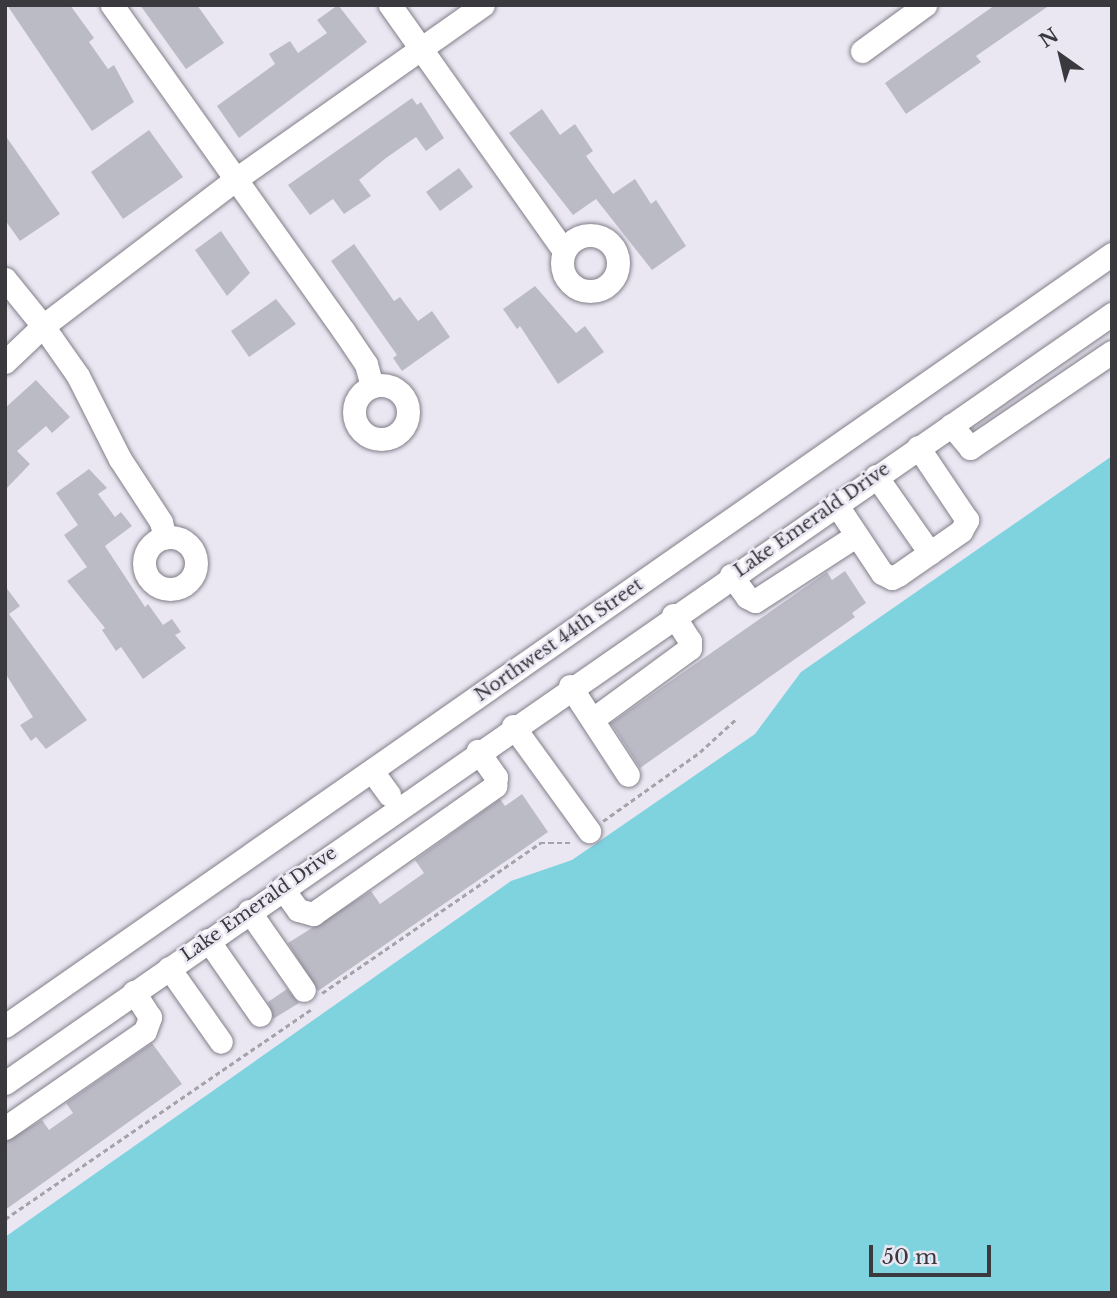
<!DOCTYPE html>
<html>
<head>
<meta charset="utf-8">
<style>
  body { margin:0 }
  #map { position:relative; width:1117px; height:1298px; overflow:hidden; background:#eae7f2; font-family:"Libre Baskerville",serif }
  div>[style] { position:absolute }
  .water>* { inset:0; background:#7ed3df }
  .building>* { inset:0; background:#bbbbc6 }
  .path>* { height:2.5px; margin-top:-1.25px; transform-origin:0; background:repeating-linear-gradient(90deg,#a4a2aa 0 5px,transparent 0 8.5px) }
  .roads { filter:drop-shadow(0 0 2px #827f89) drop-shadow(0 0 2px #827f89) }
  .minor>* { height:23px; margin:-11.5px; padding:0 11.5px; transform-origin:11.5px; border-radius:11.5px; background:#fff }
  .minor>.ring { margin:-11.5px; padding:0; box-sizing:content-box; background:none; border:23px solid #fff; border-radius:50% }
  span { translate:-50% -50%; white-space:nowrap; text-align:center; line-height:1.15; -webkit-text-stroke:5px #eae7f2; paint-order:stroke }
  .street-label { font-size:18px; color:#3a393d }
  .frame { position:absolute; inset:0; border:7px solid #3a393d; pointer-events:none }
  .north { position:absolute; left:1026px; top:21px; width:70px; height:70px; -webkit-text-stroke:5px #eae7f2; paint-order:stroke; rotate:326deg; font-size:19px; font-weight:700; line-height:28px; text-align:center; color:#3a393d }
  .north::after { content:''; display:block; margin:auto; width:24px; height:32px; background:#3a393d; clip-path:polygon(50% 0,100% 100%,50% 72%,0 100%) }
  .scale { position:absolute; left:869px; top:1245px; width:122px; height:32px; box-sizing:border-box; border:4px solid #3a393d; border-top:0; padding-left:9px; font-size:21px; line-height:24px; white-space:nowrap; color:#3a393d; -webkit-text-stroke:5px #eae7f2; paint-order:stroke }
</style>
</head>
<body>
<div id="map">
  <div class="water">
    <div style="clip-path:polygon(1112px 456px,1112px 1293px,5px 1293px,5px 1237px,511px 881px,572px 860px,755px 734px,801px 672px)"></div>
  </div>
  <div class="building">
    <div style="clip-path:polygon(7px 5px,70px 5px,94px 38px,89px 42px,108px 69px,114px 65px,134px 102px,92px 131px)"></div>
    <div style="clip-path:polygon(140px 5px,197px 5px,224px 43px,186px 69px)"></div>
    <div style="clip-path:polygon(338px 5px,367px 42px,239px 138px,217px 106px,275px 64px,269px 54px,290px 41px,298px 53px,327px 33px,317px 20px)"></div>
    <div style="clip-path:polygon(995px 5px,1050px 5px,976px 56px,981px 62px,906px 114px,885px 83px)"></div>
    <div style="clip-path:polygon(412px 98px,417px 105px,421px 102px,444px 138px,426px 151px,416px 137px,386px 158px,359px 180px,371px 196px,344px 214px,333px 199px,310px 215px,288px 185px)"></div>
    <div style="clip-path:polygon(542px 109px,560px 135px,575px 124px,593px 151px,586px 156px,613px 194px,635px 179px,651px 204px,656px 200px,686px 246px,652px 270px,596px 199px,573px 215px,509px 133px)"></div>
    <div style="clip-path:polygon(149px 130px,183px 177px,123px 219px,91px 172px)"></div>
    <div style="clip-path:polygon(5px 135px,60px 214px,20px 241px,5px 220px)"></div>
    <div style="clip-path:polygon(459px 168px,473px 187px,440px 211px,426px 192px)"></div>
    <div style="clip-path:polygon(221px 231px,250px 273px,227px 296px,195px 250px)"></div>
    <div style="clip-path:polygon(354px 244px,394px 301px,400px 297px,418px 321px,432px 311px,450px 337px,402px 371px,393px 358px,397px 355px,331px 261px)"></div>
    <div style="clip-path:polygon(535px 286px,576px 333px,585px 326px,604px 352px,558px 384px,520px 326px,517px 329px,503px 309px)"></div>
    <div style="clip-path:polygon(276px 299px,296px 324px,249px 357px,231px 331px)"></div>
    <div style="clip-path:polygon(36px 380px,70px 417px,52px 433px,46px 426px,17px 451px,30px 464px,5px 490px,5px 408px)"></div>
    <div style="clip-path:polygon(89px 469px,107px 488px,98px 494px,115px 517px,121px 512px,132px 526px,105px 546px,145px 607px,148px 604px,163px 625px,172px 619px,181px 632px,175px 635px,186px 648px,143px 679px,121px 647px,116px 651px,102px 630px,105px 628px,67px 581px,87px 567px,64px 535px,78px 525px,56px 493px)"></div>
    <div style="clip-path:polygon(845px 571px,866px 603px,852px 613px,855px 617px,640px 768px,611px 723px,827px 572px,832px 580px)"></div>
    <div style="clip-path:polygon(5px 586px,20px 606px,9px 614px,87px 720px,46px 749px,36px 737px,31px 741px,20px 725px,33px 717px,5px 673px)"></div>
    <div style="clip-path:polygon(522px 794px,548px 832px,318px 991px,288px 943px,371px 891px,380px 904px,424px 873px,415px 860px,500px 799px,505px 806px)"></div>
    <div style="clip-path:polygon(287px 989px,299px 1003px,273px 1019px,268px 1002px)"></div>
    <div style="clip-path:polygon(152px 1043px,182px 1084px,5px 1210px,5px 1142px,42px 1120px,49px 1130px,73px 1113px,66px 1103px)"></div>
  </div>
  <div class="path">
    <div style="left:603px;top:821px;width:119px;rotate:-35.4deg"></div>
    <div style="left:700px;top:752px;width:49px;rotate:-42.5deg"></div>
    <div style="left:322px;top:993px;width:265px;rotate:-34.5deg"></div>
    <div style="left:540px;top:843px;width:32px"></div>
    <div style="left:5px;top:1219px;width:372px;rotate:-34.4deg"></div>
  </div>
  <div class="roads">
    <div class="minor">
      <div style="left:112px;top:5px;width:399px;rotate:54.6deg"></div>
      <div style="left:343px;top:330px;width:41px;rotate:55.9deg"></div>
      <div style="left:366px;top:364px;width:23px;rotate:75deg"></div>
      <div style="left:390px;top:5px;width:301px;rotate:54.7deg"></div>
      <div style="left:862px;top:51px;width:78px;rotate:-36.1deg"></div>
      <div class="ring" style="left:562px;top:235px;width:33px;height:33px"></div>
      <div style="left:5px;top:279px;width:60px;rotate:51deg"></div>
      <div style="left:43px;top:326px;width:243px;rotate:-37.3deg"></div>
      <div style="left:236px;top:179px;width:302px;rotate:-35.2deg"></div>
      <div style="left:5px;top:362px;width:52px;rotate:-43.5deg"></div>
      <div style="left:43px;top:326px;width:61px;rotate:55deg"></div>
      <div style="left:78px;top:376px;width:93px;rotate:63.2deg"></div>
      <div style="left:120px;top:459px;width:75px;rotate:56.9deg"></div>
      <div style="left:161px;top:522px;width:16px;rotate:76deg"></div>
      <div class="ring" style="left:354px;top:385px;width:31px;height:31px"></div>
      <div style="left:951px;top:425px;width:30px;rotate:50deg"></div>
      <div style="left:970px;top:448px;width:171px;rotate:-34.1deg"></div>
      <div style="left:876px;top:476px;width:94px;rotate:55deg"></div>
      <div style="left:836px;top:504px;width:83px;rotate:56.3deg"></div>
      <div style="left:882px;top:573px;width:11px;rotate:27deg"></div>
      <div style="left:892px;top:578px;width:7px;rotate:-27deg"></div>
      <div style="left:898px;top:575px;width:77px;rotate:-34.9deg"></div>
      <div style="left:961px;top:531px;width:13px;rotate:-61deg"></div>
      <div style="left:967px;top:520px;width:88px;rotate:-123.9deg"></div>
      <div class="ring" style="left:144px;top:537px;width:29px;height:29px"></div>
      <div style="left:731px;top:575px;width:27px;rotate:54deg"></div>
      <div style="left:747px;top:597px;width:9px;rotate:27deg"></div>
      <div style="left:755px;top:601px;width:121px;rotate:-32.9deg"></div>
      <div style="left:570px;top:686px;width:106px;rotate:56.9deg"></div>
      <div style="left:593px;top:719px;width:120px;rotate:-36.2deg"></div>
      <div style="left:690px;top:648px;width:7px;rotate:-90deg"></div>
      <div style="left:690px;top:641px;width:31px;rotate:-123deg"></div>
      <div style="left:513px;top:726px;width:130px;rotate:54.1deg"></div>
      <div style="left:372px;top:771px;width:29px;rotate:54deg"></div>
      <div style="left:282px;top:888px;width:27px;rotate:54deg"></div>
      <div style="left:298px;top:910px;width:16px;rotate:15deg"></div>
      <div style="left:313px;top:914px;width:223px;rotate:-35.1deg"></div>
      <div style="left:495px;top:786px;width:9px;rotate:-84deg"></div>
      <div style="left:496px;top:777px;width:32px;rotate:-125deg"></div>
      <div style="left:249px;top:911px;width:96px;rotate:55.2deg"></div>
      <div style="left:208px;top:940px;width:91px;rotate:55.3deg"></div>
      <div style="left:169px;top:968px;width:90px;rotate:54.9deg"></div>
      <div style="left:5px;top:1026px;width:1350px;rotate:-34.89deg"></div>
      <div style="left:5px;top:1083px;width:1348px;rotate:-34.79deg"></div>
      <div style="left:5px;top:1128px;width:170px;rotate:-34.7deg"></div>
      <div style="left:145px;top:1031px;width:15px;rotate:-70deg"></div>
      <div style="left:150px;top:1017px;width:30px;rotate:-123deg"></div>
    </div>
  </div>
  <div class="street-label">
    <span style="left:812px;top:520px;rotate:-35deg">Lake Emerald Drive</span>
    <span style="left:559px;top:640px;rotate:-35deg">Northwest 44th Street</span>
    <span style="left:259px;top:904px;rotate:-35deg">Lake Emerald Drive</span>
  </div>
  <div class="frame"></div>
  <div class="north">N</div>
  <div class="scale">50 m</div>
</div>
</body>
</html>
